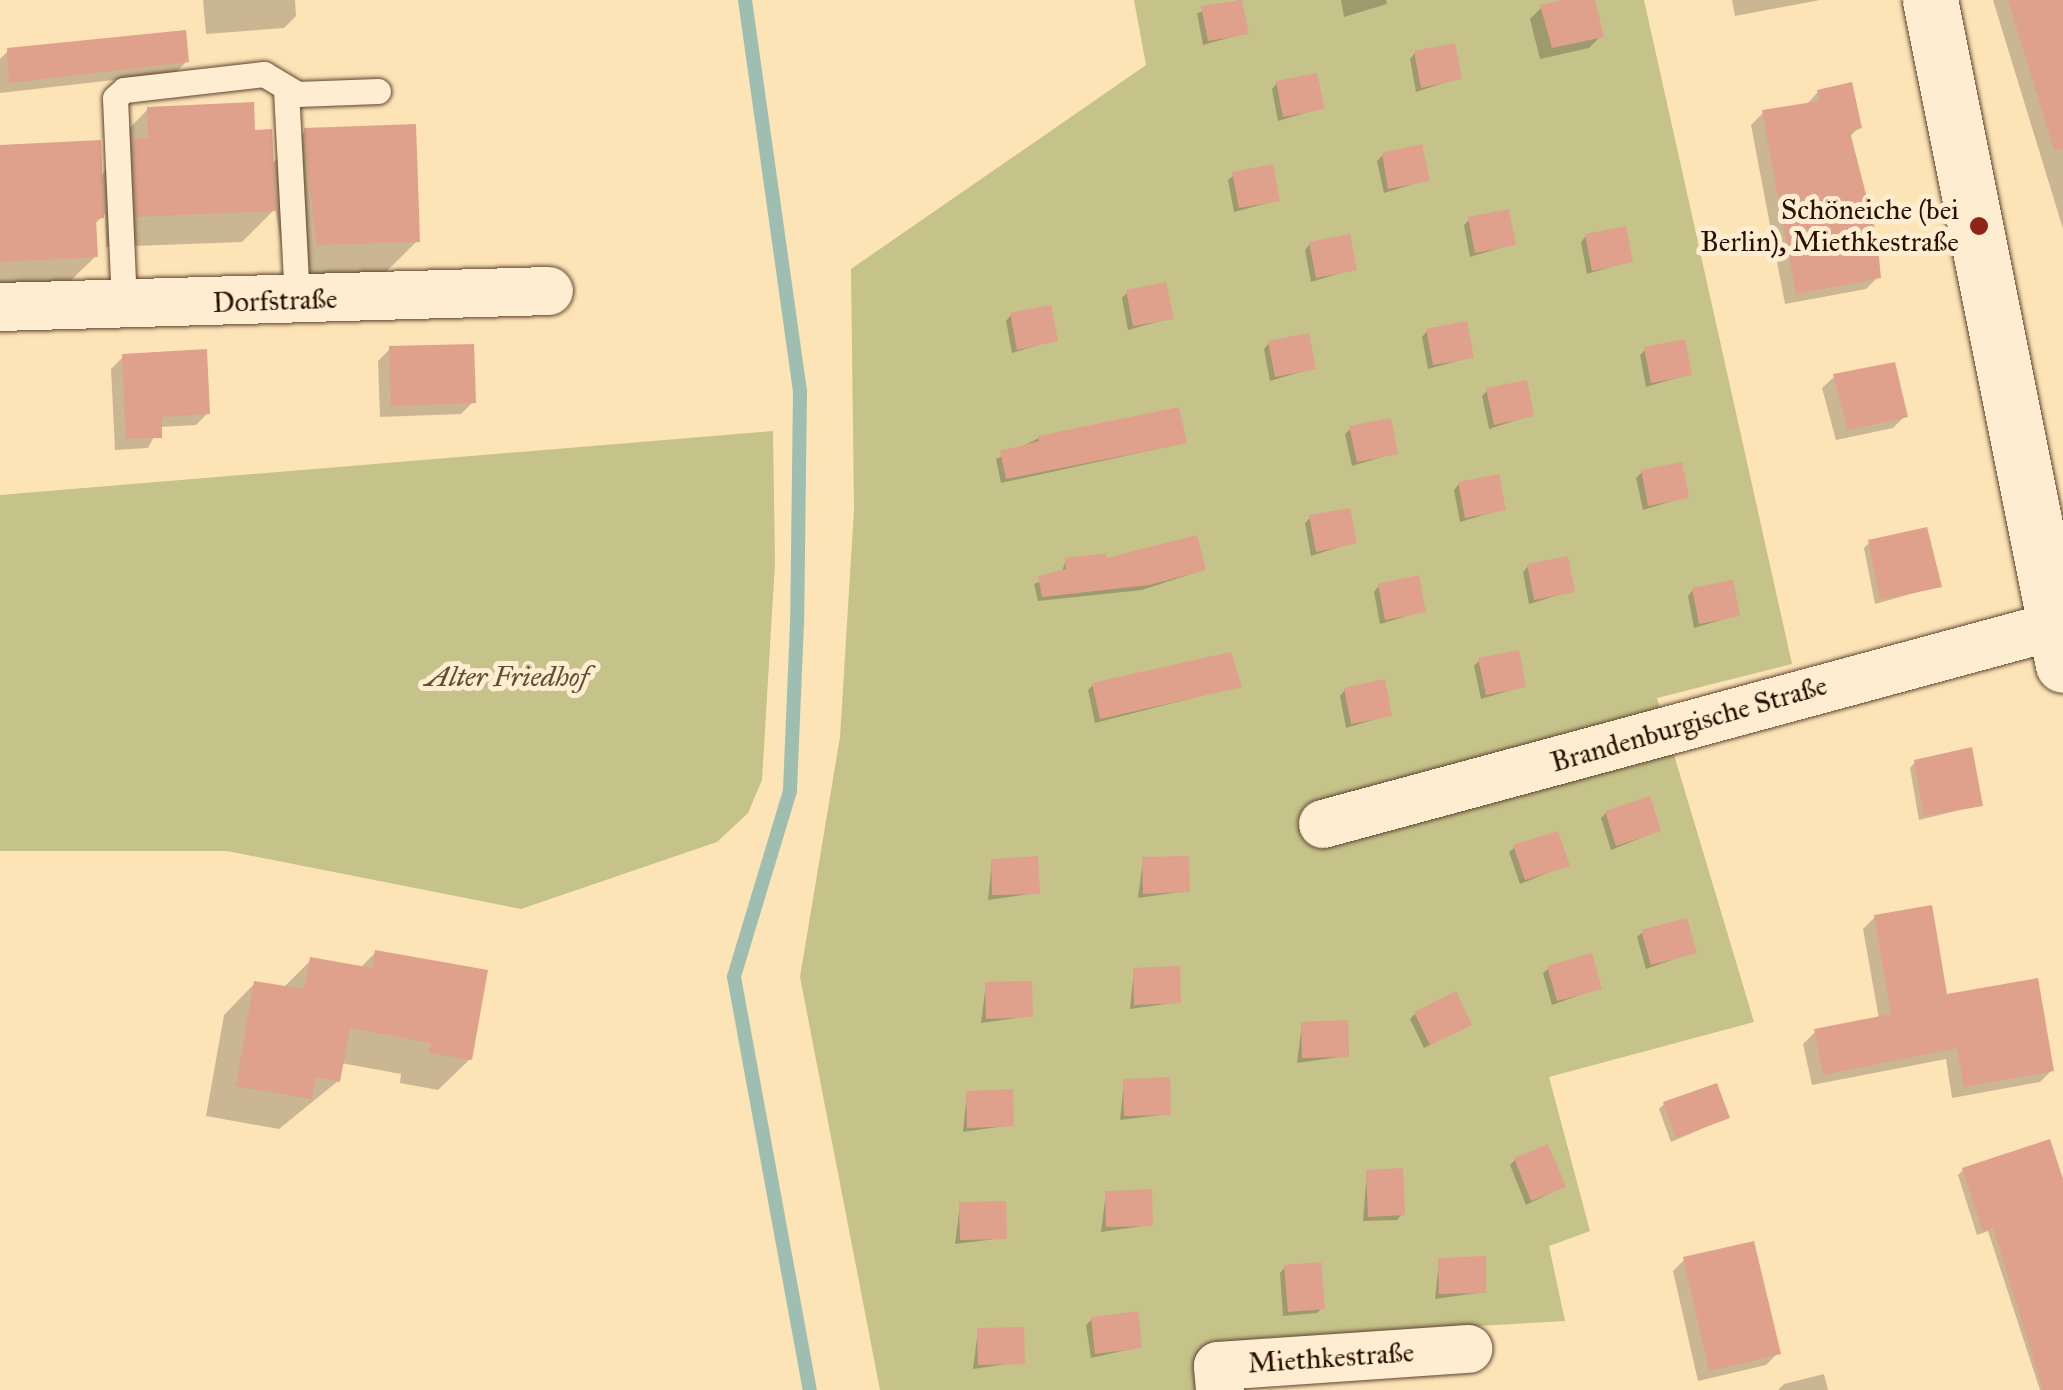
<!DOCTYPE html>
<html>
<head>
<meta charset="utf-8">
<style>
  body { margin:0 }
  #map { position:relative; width:2063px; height:1390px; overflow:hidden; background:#fde4b7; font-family:"IM FELL Great Primer",serif }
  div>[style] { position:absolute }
  .green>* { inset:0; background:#c5c28a }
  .shadow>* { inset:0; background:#0003 }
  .stream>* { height:14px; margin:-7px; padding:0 7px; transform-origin:7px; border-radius:7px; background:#9fbeb2 }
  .building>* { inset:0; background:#dfa18c }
  .roads { filter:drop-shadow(0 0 2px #604430) drop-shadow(0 0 2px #604430) }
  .service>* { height:25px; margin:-12.5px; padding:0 12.5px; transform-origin:12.5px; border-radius:12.5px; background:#feedd0 }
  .minor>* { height:48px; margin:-24px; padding:0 24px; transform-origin:24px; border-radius:24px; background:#feedd0 }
  .tertiary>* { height:55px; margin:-27.5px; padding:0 27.5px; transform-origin:27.5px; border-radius:27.5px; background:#feedd0 }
  .dots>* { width:28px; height:28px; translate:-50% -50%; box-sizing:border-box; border:5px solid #feedd0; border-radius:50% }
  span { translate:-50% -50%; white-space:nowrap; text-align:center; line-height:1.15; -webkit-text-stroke:10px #feedd0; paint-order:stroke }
  .poi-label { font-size:28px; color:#2c0f03 }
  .right { translate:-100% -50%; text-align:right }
  .street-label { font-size:28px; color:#2c0f03 }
  .park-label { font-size:28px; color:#624e32; font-style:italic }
</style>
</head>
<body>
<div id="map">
  <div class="green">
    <div style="clip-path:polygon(1134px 0,1644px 0,1792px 664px,1657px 698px,1754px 1022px,1549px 1077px,1590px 1231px,1549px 1246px,1565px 1321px,1252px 1339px,1214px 1350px,1197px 1390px,880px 1390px,800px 977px,840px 737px,854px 510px,851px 269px,1146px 65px)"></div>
    <div style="clip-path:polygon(773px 431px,775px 563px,762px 780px,748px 813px,717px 842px,521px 909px,227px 851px,0 851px,0 495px)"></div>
  </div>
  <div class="shadow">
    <div style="clip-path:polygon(203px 0,295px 0,296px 16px,284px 28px,206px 34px)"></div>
    <div style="clip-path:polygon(1240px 0,1246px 33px,1203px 45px,1197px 13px)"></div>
    <div style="clip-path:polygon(1341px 0,1386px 0,1387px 4px,1344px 17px)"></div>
    <div style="clip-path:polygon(1592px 0,1601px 36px,1589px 48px,1540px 59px,1530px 19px,1542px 7px)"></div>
    <div style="clip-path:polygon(1732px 0,1820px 0,1735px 16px)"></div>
    <div style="clip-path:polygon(1993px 0,2063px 0,2063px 229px)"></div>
    <div style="clip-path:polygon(8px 51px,187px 61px,175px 73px,0 93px,0 59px)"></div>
    <div style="clip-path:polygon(1415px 53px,1459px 78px,1416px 92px,1410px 59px)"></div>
    <div style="clip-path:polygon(1277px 83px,1322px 108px,1278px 121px,1272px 89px)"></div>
    <div style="clip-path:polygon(1818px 92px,1859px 127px,1849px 138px,1878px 277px,1866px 289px,1785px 304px,1751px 125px,1763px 113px,1805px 106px)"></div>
    <div style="clip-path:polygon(148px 109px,253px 133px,271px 165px,305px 131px,417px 241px,386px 272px,286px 275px,272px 188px,274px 210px,242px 242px,106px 247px,105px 214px,94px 225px,96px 256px,64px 287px,0 291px,0 147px,100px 176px,117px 158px,117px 141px)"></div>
    <div style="clip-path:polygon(1383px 155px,1427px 180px,1384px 193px,1377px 161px)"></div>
    <div style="clip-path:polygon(1234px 175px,1278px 200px,1234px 212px,1228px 180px)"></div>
    <div style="clip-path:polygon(1469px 220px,1513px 244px,1470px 257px,1464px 225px)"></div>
    <div style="clip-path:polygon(1586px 236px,1630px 261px,1587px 274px,1581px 242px)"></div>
    <div style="clip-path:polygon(1310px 244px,1354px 269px,1311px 282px,1305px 250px)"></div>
    <div style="clip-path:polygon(1127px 293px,1171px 318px,1128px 330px,1122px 298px)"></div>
    <div style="clip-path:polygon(1011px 315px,1055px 340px,1012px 353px,1006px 321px)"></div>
    <div style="clip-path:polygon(1427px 331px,1472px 357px,1428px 369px,1422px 337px)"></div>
    <div style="clip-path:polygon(1269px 343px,1314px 368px,1270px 381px,1264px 349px)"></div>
    <div style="clip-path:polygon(390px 349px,473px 402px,461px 414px,380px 417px,378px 361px)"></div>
    <div style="clip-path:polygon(1646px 349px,1690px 374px,1646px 387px,1640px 355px)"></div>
    <div style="clip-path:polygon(123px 357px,208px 413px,196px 425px,159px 427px,148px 448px,115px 450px,111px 369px)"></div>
    <div style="clip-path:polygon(1834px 377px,1905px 416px,1893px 428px,1836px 440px,1822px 388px)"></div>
    <div style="clip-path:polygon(1488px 390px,1532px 415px,1489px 429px,1482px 396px)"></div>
    <div style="clip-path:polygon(1351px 428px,1395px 453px,1352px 466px,1345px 434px)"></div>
    <div style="clip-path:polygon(1039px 438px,1184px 443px,1001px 483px,996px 459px)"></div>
    <div style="clip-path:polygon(1642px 472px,1686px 497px,1643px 510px,1636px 478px)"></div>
    <div style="clip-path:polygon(1459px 484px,1503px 509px,1460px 522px,1454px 490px)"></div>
    <div style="clip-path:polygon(1310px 518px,1354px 542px,1311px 556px,1305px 523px)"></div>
    <div style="clip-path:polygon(1870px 542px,1939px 586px,1875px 604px,1864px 548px)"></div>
    <div style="clip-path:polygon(1066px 561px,1105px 562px,1203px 570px,1142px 590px,1038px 601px,1034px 584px,1061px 573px)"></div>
    <div style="clip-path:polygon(1528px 566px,1572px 591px,1529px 604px,1523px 572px)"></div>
    <div style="clip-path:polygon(1379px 586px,1423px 611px,1380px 624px,1374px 592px)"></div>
    <div style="clip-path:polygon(1693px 590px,1737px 615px,1694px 628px,1688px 596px)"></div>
    <div style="clip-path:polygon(1479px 661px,1524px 686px,1481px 699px,1474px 666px)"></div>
    <div style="clip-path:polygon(1093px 685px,1239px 686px,1095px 723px,1088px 690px)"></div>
    <div style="clip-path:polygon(1345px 690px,1389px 715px,1346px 728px,1340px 696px)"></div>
    <div style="clip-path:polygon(1915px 762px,1980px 805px,1919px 820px,1910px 768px)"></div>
    <div style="clip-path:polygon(1606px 813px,1658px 831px,1611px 850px,1601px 818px)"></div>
    <div style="clip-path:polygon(1515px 847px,1567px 865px,1520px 884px,1509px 852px)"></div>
    <div style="clip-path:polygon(1143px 860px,1187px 891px,1138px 898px)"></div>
    <div style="clip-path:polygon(992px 861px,1037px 893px,988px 900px)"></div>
    <div style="clip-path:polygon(1875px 917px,1945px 997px,2052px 1070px,2040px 1082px,1952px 1098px,1946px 1059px,1812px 1085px,1803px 1044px,1815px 1032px,1879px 1019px,1863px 929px)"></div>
    <div style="clip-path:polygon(1643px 932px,1694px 952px,1646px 969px,1637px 937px)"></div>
    <div style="clip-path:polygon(376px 952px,470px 1059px,438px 1090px,400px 1083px,401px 1074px,341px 1063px,338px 1081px,279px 1129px,206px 1116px,224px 1015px,255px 983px,283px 988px,311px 960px,360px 968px)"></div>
    <div style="clip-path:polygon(1549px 968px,1599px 988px,1552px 1005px,1543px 973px)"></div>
    <div style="clip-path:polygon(1134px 970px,1179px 1002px,1130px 1009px)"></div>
    <div style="clip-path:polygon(986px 984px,1031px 1016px,981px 1023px)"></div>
    <div style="clip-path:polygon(1415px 1014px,1469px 1024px,1424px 1048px,1410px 1019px)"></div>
    <div style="clip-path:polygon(1302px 1024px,1347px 1056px,1297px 1063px)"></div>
    <div style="clip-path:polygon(1124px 1082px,1168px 1114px,1120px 1120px)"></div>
    <div style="clip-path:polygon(967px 1093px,1012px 1125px,963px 1132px)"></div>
    <div style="clip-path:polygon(1664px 1104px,1727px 1118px,1671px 1142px,1659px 1109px)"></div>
    <div style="clip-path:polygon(1515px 1160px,1563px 1187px,1526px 1205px,1510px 1165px)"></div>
    <div style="clip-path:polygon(1963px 1170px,2063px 1187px,2063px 1390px,2040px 1390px,1988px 1231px,1977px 1235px,1958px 1175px)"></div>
    <div style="clip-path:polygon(1367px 1172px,1402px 1214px,1397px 1220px,1363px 1221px)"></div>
    <div style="clip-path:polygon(1106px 1193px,1150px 1225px,1101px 1232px)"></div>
    <div style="clip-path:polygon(960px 1205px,1004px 1238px,955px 1244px)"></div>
    <div style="clip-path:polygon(1685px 1259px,1778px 1353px,1766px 1365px,1698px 1381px,1673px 1271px)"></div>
    <div style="clip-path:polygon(1439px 1260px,1484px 1292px,1435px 1299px)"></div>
    <div style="clip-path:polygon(1285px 1267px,1322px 1308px,1317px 1313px,1283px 1316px,1280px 1273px)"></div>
    <div style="clip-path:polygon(1092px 1319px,1140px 1347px,1091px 1358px,1086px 1325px)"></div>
    <div style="clip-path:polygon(978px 1331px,1022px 1362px,973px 1369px)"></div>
    <div style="clip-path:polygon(1824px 1374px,1828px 1390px,1778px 1390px,1784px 1384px)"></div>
  </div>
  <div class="stream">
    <div style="left:745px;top:0;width:394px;rotate:82deg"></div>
    <div style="left:800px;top:390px;width:233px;rotate:90.7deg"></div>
    <div style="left:797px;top:623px;width:168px;rotate:92.4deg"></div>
    <div style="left:790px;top:791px;width:194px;rotate:106.8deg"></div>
    <div style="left:734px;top:977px;width:420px;rotate:79.6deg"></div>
  </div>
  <div class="building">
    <div style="clip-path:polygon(1242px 0,1249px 34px,1208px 41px,1201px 6px)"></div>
    <div style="clip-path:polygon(1562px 0,1595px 0,1604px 37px,1552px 48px,1540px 5px)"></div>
    <div style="clip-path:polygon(2008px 0,2063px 0,2063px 149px,2054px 150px)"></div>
    <div style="clip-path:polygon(186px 30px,189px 62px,9px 83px,7px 48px)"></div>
    <div style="clip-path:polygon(1455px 43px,1462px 79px,1421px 88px,1414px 51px)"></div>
    <div style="clip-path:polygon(1317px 73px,1325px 109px,1283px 117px,1276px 81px)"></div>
    <div style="clip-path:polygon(1852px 82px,1862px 128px,1850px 132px,1877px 237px,1881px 278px,1796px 294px,1762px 110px,1819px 101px,1817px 90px)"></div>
    <div style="clip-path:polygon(254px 102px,255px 130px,272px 129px,276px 211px,136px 217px,133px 139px,148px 138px,147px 107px)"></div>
    <div style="clip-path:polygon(416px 124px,420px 242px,316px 245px,304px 128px)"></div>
    <div style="clip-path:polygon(101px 140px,104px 218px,96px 219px,98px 257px,0 262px,0 145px)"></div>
    <div style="clip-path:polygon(1422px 144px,1430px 181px,1388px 189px,1382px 153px)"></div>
    <div style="clip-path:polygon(1273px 164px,1280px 201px,1239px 208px,1232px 172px)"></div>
    <div style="clip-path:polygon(1509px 209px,1516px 245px,1475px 253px,1468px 217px)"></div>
    <div style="clip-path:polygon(1626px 226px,1633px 262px,1592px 271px,1585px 234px)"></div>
    <div style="clip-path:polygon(1350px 234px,1357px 270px,1316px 278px,1309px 242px)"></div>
    <div style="clip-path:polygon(1166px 282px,1174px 319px,1133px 326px,1126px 290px)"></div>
    <div style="clip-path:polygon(1051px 305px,1058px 341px,1017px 350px,1010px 313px)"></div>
    <div style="clip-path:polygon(1467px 321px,1474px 358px,1433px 365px,1426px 329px)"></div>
    <div style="clip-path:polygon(1309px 333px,1316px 369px,1275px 377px,1268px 341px)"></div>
    <div style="clip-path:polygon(1685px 339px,1692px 375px,1651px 383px,1644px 347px)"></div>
    <div style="clip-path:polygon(474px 344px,476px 403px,391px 406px,389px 346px)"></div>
    <div style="clip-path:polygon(207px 349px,210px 414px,162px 417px,162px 438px,126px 439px,122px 354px)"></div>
    <div style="clip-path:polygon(1895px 362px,1908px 417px,1848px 430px,1833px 374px)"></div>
    <div style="clip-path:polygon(1527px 380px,1534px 416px,1494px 425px,1486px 388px)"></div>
    <div style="clip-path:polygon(1179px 407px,1187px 443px,1006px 479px,1000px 451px,1039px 441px,1038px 436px)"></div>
    <div style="clip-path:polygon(1391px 418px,1398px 454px,1357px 462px,1349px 426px)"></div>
    <div style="clip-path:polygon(1682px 462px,1689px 498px,1648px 506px,1641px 470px)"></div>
    <div style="clip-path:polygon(1499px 474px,1506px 510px,1465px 518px,1458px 482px)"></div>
    <div style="clip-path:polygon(1350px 508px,1357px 543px,1316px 552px,1309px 515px)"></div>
    <div style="clip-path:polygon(1927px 527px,1942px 587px,1880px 600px,1868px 540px)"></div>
    <div style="clip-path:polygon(1197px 535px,1206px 570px,1149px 585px,1042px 597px,1038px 576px,1066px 569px,1065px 558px,1106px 553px,1107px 558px)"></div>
    <div style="clip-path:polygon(1568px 556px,1575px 592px,1534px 600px,1527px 564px)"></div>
    <div style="clip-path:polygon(1419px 575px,1426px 612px,1385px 620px,1378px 584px)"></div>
    <div style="clip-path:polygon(1733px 580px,1740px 616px,1699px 624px,1692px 588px)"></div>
    <div style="clip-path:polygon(1519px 650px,1526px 687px,1486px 695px,1478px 658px)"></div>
    <div style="clip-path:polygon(1231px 652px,1242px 687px,1100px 719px,1092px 683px)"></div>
    <div style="clip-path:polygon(1385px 679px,1392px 716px,1351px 724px,1344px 688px)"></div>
    <div style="clip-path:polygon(1972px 747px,1983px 806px,1924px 816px,1914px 760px)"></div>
    <div style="clip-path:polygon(1650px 796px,1661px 831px,1616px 846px,1605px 811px)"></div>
    <div style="clip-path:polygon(1558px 831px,1570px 866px,1525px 880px,1513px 845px)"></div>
    <div style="clip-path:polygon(1038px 856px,1040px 894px,992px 895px,991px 859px)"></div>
    <div style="clip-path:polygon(1189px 856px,1190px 892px,1143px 894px,1142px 857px)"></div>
    <div style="clip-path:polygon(1932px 905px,1947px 994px,2038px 978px,2054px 1071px,1964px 1087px,1957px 1048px,1823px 1075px,1814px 1029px,1891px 1014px,1874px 915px)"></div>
    <div style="clip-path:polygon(1687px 918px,1697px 953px,1651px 965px,1641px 930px)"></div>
    <div style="clip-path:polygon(375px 950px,488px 970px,472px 1060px,429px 1053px,431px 1043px,350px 1028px,340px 1082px,316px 1077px,312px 1099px,236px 1086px,254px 981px,304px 989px,310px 957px,372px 968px)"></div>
    <div style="clip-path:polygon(1592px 953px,1602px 989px,1557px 1001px,1547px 966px)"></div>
    <div style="clip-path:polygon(1180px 966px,1181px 1003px,1134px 1005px,1133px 968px)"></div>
    <div style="clip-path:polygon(1032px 981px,1033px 1017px,986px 1019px,985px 982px)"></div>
    <div style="clip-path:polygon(1456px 991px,1472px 1025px,1430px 1045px,1414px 1012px)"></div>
    <div style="clip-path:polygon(1348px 1020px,1349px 1057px,1302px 1058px,1301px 1022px)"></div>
    <div style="clip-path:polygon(1170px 1077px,1171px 1115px,1124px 1116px,1123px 1079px)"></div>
    <div style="clip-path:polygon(1717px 1083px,1730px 1118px,1676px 1138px,1663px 1102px)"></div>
    <div style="clip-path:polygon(1013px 1089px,1014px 1126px,967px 1128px,966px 1091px)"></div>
    <div style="clip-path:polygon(2050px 1139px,2063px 1179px,2063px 1390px,2043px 1390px,1993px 1228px,1983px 1231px,1962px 1168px)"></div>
    <div style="clip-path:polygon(1548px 1144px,1566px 1187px,1531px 1201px,1514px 1158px)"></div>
    <div style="clip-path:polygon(1403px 1168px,1405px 1215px,1368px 1217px,1366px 1170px)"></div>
    <div style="clip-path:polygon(1152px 1189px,1153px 1226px,1106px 1227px,1105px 1191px)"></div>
    <div style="clip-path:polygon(1006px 1201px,1007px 1239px,960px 1240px,959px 1202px)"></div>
    <div style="clip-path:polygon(1754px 1241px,1781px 1354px,1709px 1371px,1683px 1257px)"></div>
    <div style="clip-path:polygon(1486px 1256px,1486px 1293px,1439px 1294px,1438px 1258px)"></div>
    <div style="clip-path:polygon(1321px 1262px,1325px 1309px,1288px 1312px,1284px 1265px)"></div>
    <div style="clip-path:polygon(1138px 1311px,1142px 1348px,1095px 1354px,1091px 1317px)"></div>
    <div style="clip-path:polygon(1024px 1327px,1025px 1364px,978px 1365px,977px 1328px)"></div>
  </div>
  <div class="roads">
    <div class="service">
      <div style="left:286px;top:90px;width:210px;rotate:87deg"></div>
      <div style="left:124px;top:304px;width:206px;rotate:-92.5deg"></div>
      <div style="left:115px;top:98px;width:12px;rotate:-42deg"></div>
      <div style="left:124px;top:90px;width:141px;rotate:-6.5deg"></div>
      <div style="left:264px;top:74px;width:39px;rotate:31deg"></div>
      <div style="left:297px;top:94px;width:81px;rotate:-2.1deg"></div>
    </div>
    <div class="minor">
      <div style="left:0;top:307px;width:549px;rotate:-1.67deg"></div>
      <div style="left:1323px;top:824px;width:758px;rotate:-15.14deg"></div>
      <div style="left:1220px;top:1390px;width:24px;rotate:-95deg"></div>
      <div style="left:1218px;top:1366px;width:251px;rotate:-3.9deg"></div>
    </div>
    <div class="tertiary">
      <div style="left:1930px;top:0;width:678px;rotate:78.69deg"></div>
    </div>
  </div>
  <div class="dots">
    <div style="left:1979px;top:226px;background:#8f2418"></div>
  </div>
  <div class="poi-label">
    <span class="right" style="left:1959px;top:226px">Schöneiche (bei<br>Berlin), Miethkestraße</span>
  </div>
  <div class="street-label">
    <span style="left:275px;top:301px;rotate:-2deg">Dorfstraße</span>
    <span style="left:1689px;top:724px;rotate:-16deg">Brandenburgische Straße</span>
    <span style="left:1331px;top:1358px;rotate:-4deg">Miethkestraße</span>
  </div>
  <div class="park-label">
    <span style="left:507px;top:677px">Alter Friedhof</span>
  </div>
</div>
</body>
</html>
